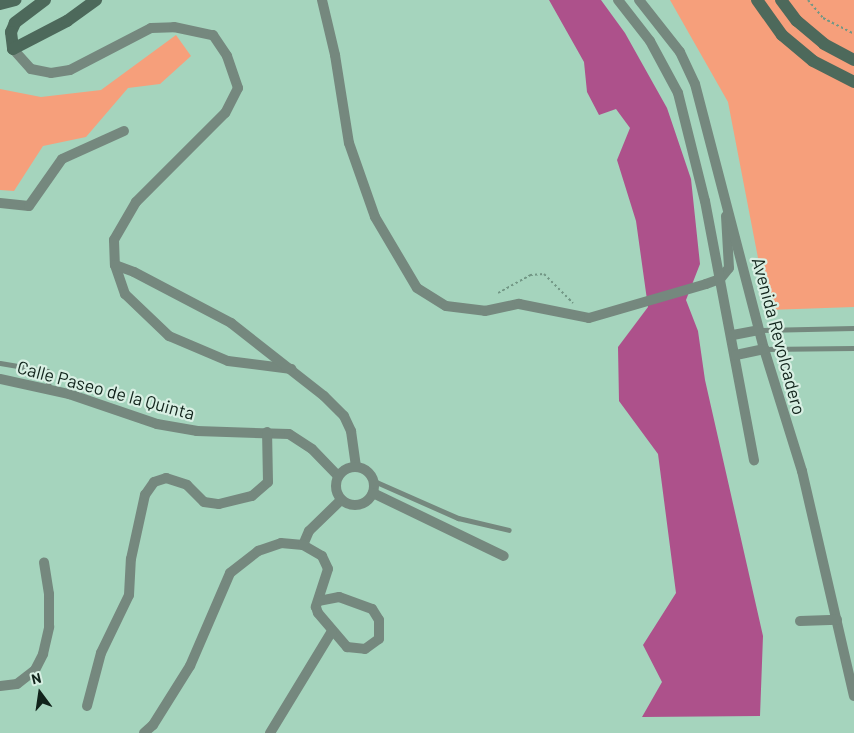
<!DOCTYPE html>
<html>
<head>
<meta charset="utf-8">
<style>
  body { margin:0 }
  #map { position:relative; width:854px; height:733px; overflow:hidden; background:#a5d4bd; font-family:Barlow,sans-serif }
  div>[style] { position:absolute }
  .green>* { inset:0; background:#f69f7b }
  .water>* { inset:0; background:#ad518b }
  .path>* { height:2px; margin-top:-1px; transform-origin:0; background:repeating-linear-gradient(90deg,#729785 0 2.5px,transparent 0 5px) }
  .lane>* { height:5px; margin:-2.5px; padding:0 2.5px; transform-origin:2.5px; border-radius:2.5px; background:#75887e }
  .street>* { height:10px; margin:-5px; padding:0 5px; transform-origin:5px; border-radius:5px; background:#75887e }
  .street>.ring { margin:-5px; padding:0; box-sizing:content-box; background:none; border:10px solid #75887e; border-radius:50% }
  .secondary>* { height:12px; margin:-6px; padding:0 6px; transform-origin:6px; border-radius:6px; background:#4d695b }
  span { translate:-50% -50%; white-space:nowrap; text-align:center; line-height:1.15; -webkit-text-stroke:4.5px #d8efe3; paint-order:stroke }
  .street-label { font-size:18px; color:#11231b }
  .north { position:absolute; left:15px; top:668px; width:50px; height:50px; -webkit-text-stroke:4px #d8efe3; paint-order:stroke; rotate:346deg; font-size:14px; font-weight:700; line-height:20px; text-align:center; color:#11231b }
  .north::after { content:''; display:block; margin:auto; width:18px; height:22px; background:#11231b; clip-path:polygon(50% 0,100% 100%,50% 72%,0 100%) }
</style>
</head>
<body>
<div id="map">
  <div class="green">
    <div style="clip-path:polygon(670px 0,854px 0,854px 307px,768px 310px,728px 102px)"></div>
    <div style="clip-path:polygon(176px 35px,191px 56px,160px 84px,128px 88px,86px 137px,43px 146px,14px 191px,0 190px,0 89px,41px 97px,101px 90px)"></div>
  </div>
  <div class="water">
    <div style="clip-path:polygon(549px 0,601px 0,625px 33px,667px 108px,691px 179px,700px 264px,686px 300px,698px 331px,705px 380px,763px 636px,760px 716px,642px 717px,662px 682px,643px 645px,676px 593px,658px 454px,619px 401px,618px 347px,648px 307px,636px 221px,617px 160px,630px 128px,616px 109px,599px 115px,587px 92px,584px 62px)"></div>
  </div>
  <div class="path">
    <div style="left:808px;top:0;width:23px;rotate:50deg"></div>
    <div style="left:823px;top:18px;width:35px;rotate:27deg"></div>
    <div style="left:498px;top:293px;width:37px;rotate:-29deg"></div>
    <div style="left:530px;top:275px;width:14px;rotate:-4deg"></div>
    <div style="left:544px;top:274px;width:41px;rotate:45deg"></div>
  </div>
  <div class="lane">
    <div style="left:760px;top:330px;width:94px;rotate:-1.2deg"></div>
    <div style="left:764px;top:349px;width:90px;rotate:-0.6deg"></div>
    <div style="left:0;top:363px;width:48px;rotate:9.7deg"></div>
    <div style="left:47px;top:371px;width:18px;rotate:84deg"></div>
    <div style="left:374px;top:481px;width:92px;rotate:23.8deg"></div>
    <div style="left:458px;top:518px;width:52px;rotate:13.2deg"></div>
  </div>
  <div class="street">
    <div style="left:322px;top:0;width:57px;rotate:76.7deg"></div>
    <div style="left:335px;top:55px;width:89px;rotate:81deg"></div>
    <div style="left:349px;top:143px;width:78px;rotate:70.6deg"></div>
    <div style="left:375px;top:217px;width:82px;rotate:59.4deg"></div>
    <div style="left:417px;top:288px;width:34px;rotate:32deg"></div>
    <div style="left:446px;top:306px;width:39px;rotate:7deg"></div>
    <div style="left:485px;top:311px;width:35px;rotate:-12deg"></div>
    <div style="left:519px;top:304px;width:71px;rotate:11.3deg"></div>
    <div style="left:589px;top:318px;width:122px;rotate:-16.2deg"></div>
    <div style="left:706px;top:284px;width:15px;rotate:-20deg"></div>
    <div style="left:720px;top:279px;width:14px;rotate:-51deg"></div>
    <div style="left:729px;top:268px;width:52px;rotate:-93.3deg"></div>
    <div style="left:618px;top:0;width:52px;rotate:52deg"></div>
    <div style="left:650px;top:41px;width:59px;rotate:61.7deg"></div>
    <div style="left:678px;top:93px;width:111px;rotate:76deg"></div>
    <div style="left:705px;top:201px;width:264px;rotate:79.3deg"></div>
    <div style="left:639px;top:0;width:66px;rotate:51.7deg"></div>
    <div style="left:680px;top:52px;width:35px;rotate:65deg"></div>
    <div style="left:695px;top:84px;width:274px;rotate:75.4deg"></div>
    <div style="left:764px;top:349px;width:128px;rotate:72.7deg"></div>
    <div style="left:802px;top:471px;width:231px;rotate:77deg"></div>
    <div style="left:13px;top:49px;width:27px;rotate:48deg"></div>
    <div style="left:31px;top:69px;width:20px;rotate:11deg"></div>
    <div style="left:51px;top:73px;width:19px;rotate:-9deg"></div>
    <div style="left:70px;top:70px;width:91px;rotate:-27.4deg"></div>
    <div style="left:151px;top:28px;width:23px;rotate:-2deg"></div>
    <div style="left:174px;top:27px;width:40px;rotate:12deg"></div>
    <div style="left:213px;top:35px;width:25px;rotate:56deg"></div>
    <div style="left:227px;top:56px;width:34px;rotate:71deg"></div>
    <div style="left:238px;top:88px;width:28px;rotate:117deg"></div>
    <div style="left:225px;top:113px;width:126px;rotate:135deg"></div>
    <div style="left:136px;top:202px;width:44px;rotate:120.1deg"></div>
    <div style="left:114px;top:240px;width:25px;rotate:88deg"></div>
    <div style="left:115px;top:265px;width:31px;rotate:71deg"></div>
    <div style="left:125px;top:294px;width:61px;rotate:43.7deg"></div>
    <div style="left:169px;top:336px;width:64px;rotate:23deg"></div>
    <div style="left:228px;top:361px;width:64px;rotate:7.2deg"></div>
    <div style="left:0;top:203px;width:29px;rotate:6deg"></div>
    <div style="left:29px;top:206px;width:57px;rotate:-54.9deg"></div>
    <div style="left:62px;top:159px;width:68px;rotate:-24.3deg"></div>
    <div style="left:115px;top:265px;width:20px;rotate:20deg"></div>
    <div style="left:134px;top:272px;width:110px;rotate:27.7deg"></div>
    <div style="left:231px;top:323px;width:118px;rotate:38.1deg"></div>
    <div style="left:324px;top:396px;width:28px;rotate:45deg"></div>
    <div style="left:344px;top:416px;width:17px;rotate:65deg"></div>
    <div style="left:351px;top:431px;width:35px;rotate:82deg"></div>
    <div style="left:733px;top:335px;width:26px;rotate:-11deg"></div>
    <div style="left:736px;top:355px;width:29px;rotate:-12deg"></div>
    <div style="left:0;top:379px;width:71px;rotate:12.3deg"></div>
    <div style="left:69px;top:394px;width:93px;rotate:18.8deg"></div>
    <div style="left:157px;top:424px;width:41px;rotate:9.9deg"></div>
    <div style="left:197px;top:431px;width:92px;rotate:1.9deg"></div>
    <div style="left:289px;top:434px;width:27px;rotate:33deg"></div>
    <div style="left:312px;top:449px;width:37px;rotate:46deg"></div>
    <div class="ring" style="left:336px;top:467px;width:28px;height:28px"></div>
    <div style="left:373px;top:493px;width:145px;rotate:25.7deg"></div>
    <div style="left:303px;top:545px;width:15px;rotate:-67deg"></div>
    <div style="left:309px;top:531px;width:45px;rotate:-44.1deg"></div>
    <div style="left:800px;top:621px;width:37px;rotate:-2deg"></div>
    <div style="left:0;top:686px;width:17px;rotate:-7deg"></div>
    <div style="left:17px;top:684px;width:23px;rotate:-38deg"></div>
    <div style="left:35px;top:670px;width:18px;rotate:-63deg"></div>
    <div style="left:43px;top:654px;width:28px;rotate:-77deg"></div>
    <div style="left:49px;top:627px;width:33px;rotate:-90deg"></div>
    <div style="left:49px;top:594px;width:32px;rotate:-99deg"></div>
    <div style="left:87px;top:706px;width:55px;rotate:-75.2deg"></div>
    <div style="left:101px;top:653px;width:64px;rotate:-64.2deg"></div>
    <div style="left:129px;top:595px;width:36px;rotate:-87deg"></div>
    <div style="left:131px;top:559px;width:66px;rotate:-77.7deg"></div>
    <div style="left:145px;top:495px;width:16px;rotate:-55deg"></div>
    <div style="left:154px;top:482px;width:13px;rotate:-18deg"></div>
    <div style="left:166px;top:478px;width:22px;rotate:18deg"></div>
    <div style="left:187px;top:485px;width:24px;rotate:45deg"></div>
    <div style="left:204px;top:502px;width:15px;rotate:8deg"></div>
    <div style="left:219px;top:504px;width:34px;rotate:-14deg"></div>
    <div style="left:252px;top:496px;width:21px;rotate:-41deg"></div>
    <div style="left:268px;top:482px;width:50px;rotate:-91.1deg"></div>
    <div style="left:144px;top:733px;width:12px;rotate:-42deg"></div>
    <div style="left:153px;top:725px;width:70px;rotate:-57.9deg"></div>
    <div style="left:190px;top:666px;width:101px;rotate:-66.7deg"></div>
    <div style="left:230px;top:573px;width:36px;rotate:-38deg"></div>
    <div style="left:258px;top:551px;width:24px;rotate:-19deg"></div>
    <div style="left:281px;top:543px;width:22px;rotate:5deg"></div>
    <div style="left:303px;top:545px;width:22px;rotate:30deg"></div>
    <div style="left:322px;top:556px;width:14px;rotate:65deg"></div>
    <div style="left:328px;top:569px;width:40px;rotate:108deg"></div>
    <div style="left:316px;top:607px;width:6px;rotate:72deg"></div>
    <div style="left:318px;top:613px;width:45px;rotate:49.5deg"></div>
    <div style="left:347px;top:647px;width:18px;rotate:6deg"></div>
    <div style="left:365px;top:649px;width:17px;rotate:-36deg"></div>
    <div style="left:379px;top:639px;width:19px;rotate:-90deg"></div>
    <div style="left:379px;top:620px;width:13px;rotate:-122deg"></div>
    <div style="left:372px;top:609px;width:35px;rotate:-160deg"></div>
    <div style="left:339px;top:597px;width:20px;rotate:169deg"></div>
    <div style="left:270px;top:733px;width:119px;rotate:-58.7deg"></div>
  </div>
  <div class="secondary">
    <div style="left:45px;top:0;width:38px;rotate:143deg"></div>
    <div style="left:15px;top:23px;width:10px;rotate:114deg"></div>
    <div style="left:11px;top:32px;width:17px;rotate:83deg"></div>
    <div style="left:13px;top:49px;width:61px;rotate:-27.4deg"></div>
    <div style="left:67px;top:21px;width:36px;rotate:-36deg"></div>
    <div style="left:757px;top:0;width:43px;rotate:54.5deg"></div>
    <div style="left:782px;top:35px;width:40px;rotate:40deg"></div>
    <div style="left:813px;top:61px;width:46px;rotate:27.1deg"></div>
    <div style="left:781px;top:0;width:26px;rotate:53deg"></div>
    <div style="left:797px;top:21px;width:35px;rotate:40deg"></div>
    <div style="left:824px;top:44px;width:34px;rotate:28deg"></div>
    <div style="left:0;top:4px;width:16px;rotate:-15deg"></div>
  </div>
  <div class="street-label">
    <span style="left:779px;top:336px;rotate:75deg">Avenida Revolcadero</span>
    <span style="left:106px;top:390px;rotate:15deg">Calle Paseo de la Quinta</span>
  </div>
  <div class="north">N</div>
</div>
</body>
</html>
